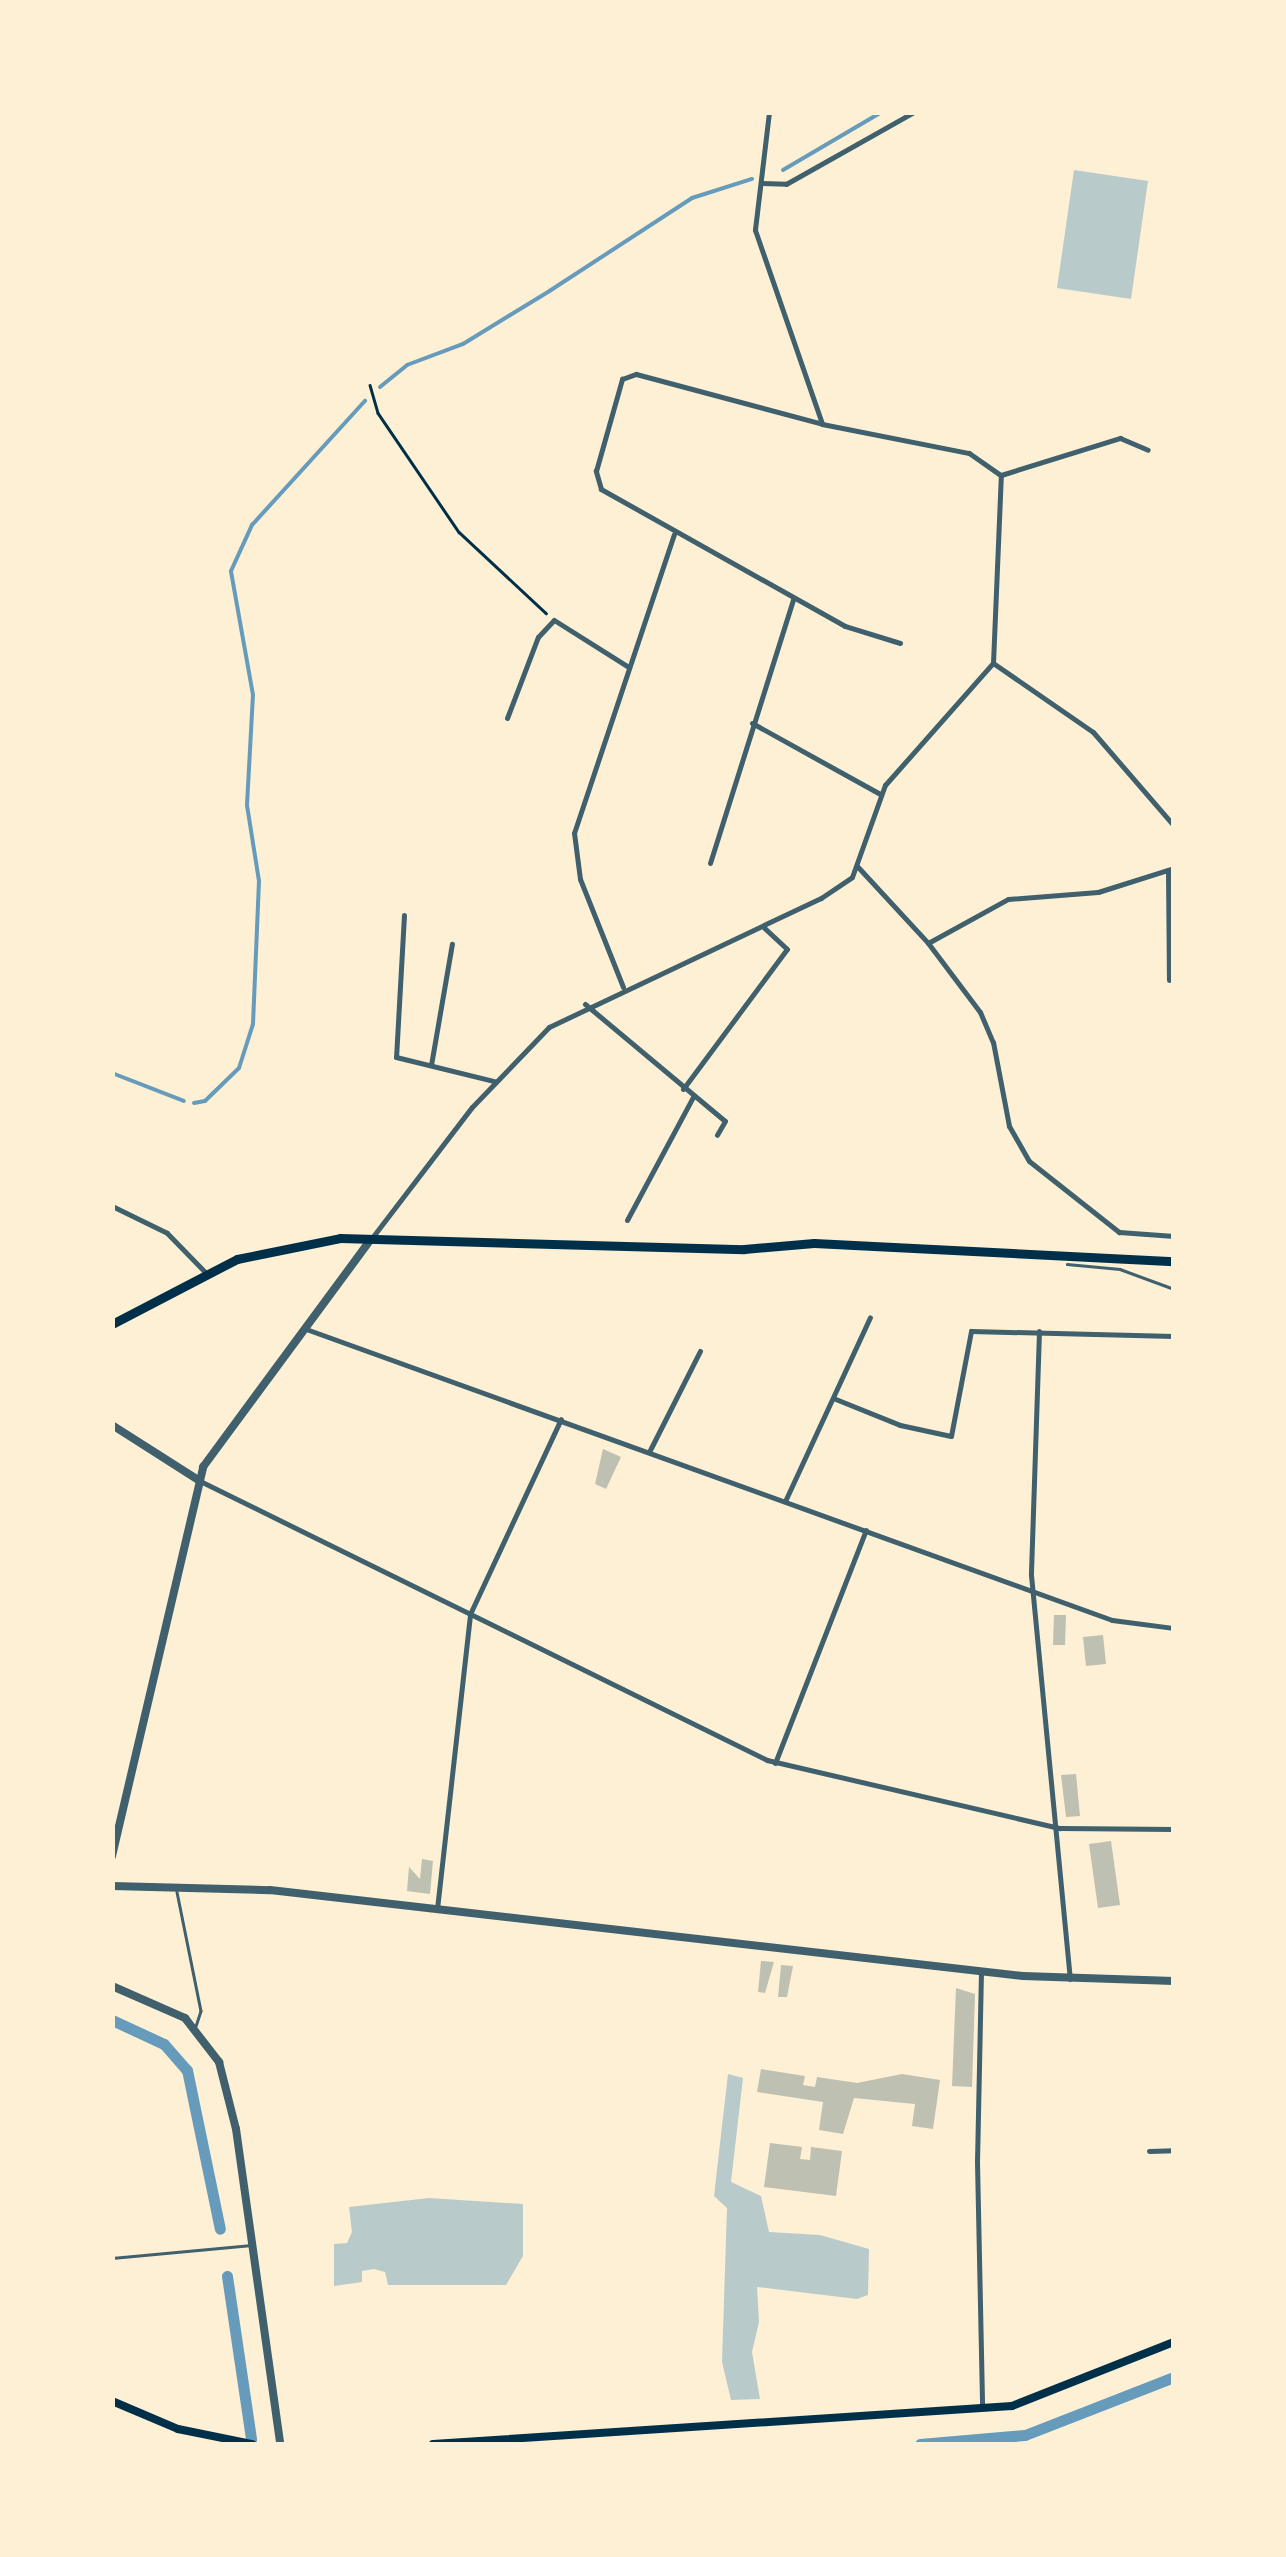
<!DOCTYPE html>
<html>
<head>
<meta charset="utf-8">
<style>
  body { margin:0 }
  #map { position:relative; width:1286px; height:2557px; overflow:hidden; background:#fdf0d5; font-family:Lato,sans-serif }
  div>[style] { position:absolute }
  .green>* { inset:0; background:#b9caca }
  .stream>* { height:4px; margin:-2px; padding:0 2px; transform-origin:2px; border-radius:2px; background:#669bbc }
  .canal>* { height:11px; margin:-5.5px; padding:0 5.5px; transform-origin:5.5px; border-radius:5.5px; background:#669bbc }
  .building>* { inset:0; background:#bec0b2 }
  .path>* { height:2.5px; margin:-1.25px; padding:0 1.25px; transform-origin:1.25px; border-radius:1.25px; background:#003049 }
  .service>* { height:2.5px; margin:-1.25px; padding:0 1.25px; transform-origin:1.25px; border-radius:1.25px; background:#3f606c }
  .minor>* { height:5px; margin:-2.5px; padding:0 2.5px; transform-origin:2.5px; border-radius:2.5px; background:#3f606c }
  .tertiary>* { height:8px; margin:-4px; padding:0 4px; transform-origin:4px; border-radius:4px; background:#3f606c }
  .secondary>* { height:8px; margin:-4px; padding:0 4px; transform-origin:4px; border-radius:4px; background:#003049 }
  .primary>* { height:9px; margin:-4.5px; padding:0 4.5px; transform-origin:4.5px; border-radius:4.5px; background:#003049 }
  span { translate:-50% -50%; white-space:nowrap; text-align:center; line-height:1.15; -webkit-text-stroke:10px #fdf0d5; paint-order:stroke }
  .frame { position:absolute; inset:0; border:115px solid #fdf0d5; pointer-events:none }
</style>
</head>
<body>
<div id="map">
  <div class="green">
    <div style="clip-path:polygon(1074px 170px,1148px 181px,1131px 299px,1057px 288px)"></div>
    <div style="clip-path:polygon(728px 2074px,743px 2078px,731px 2182px,761px 2196px,769px 2232px,820px 2235px,869px 2249px,868px 2295px,857px 2299px,757px 2287px,759px 2322px,752px 2352px,760px 2399px,731px 2400px,722px 2362px,727px 2208px,714px 2196px)"></div>
    <div style="clip-path:polygon(429px 2198px,523px 2204px,523px 2256px,506px 2285px,388px 2285px,385px 2272px,374px 2269px,362px 2271px,362px 2282px,334px 2286px,334px 2244px,347px 2243px,352px 2232px,349px 2207px)"></div>
  </div>
  <div class="stream">
    <div style="left:783px;top:170px;width:115px;rotate:-30.4deg"></div>
    <div style="left:380px;top:387px;width:35px;rotate:-39deg"></div>
    <div style="left:407px;top:365px;width:60px;rotate:-20.6deg"></div>
    <div style="left:463px;top:344px;width:103px;rotate:-31.5deg"></div>
    <div style="left:551px;top:290px;width:168px;rotate:-33.1deg"></div>
    <div style="left:692px;top:198px;width:63px;rotate:-17.6deg"></div>
    <div style="left:112px;top:1073px;width:77px;rotate:21.3deg"></div>
    <div style="left:194px;top:1103px;width:11px;rotate:-10deg"></div>
    <div style="left:205px;top:1101px;width:47px;rotate:-44.1deg"></div>
    <div style="left:239px;top:1068px;width:46px;rotate:-72.3deg"></div>
    <div style="left:253px;top:1024px;width:143px;rotate:-87.6deg"></div>
    <div style="left:259px;top:881px;width:77px;rotate:-99deg"></div>
    <div style="left:247px;top:805px;width:110px;rotate:-86.9deg"></div>
    <div style="left:253px;top:695px;width:126px;rotate:-100.1deg"></div>
    <div style="left:231px;top:571px;width:51px;rotate:-65.5deg"></div>
    <div style="left:252px;top:525px;width:168px;rotate:-47.7deg"></div>
  </div>
  <div class="canal">
    <div style="left:112px;top:2020px;width:57px;rotate:24.8deg"></div>
    <div style="left:164px;top:2044px;width:35px;rotate:49deg"></div>
    <div style="left:187px;top:2070px;width:162px;rotate:78.3deg"></div>
    <div style="left:227px;top:2276px;width:165px;rotate:81.6deg"></div>
    <div style="left:920px;top:2444px;width:105px;rotate:-4.9deg"></div>
    <div style="left:1025px;top:2435px;width:160px;rotate:-21.3deg"></div>
  </div>
  <div class="building">
    <div style="clip-path:polygon(603px 1449px,621px 1457px,606px 1489px,595px 1484px)"></div>
    <div style="clip-path:polygon(1054px 1615px,1066px 1615px,1065px 1645px,1053px 1645px)"></div>
    <div style="clip-path:polygon(1103px 1635px,1106px 1664px,1086px 1666px,1083px 1637px)"></div>
    <div style="clip-path:polygon(1076px 1774px,1080px 1816px,1066px 1817px,1061px 1775px)"></div>
    <div style="clip-path:polygon(1111px 1841px,1120px 1905px,1098px 1908px,1089px 1844px)"></div>
    <div style="clip-path:polygon(422px 1859px,433px 1861px,430px 1894px,407px 1891px,409px 1867px,420px 1879px)"></div>
    <div style="clip-path:polygon(761px 1961px,774px 1962px,765px 1993px,758px 1992px)"></div>
    <div style="clip-path:polygon(781px 1965px,793px 1966px,787px 1997px,778px 1997px)"></div>
    <div style="clip-path:polygon(956px 1988px,975px 1994px,972px 2087px,952px 2086px)"></div>
    <div style="clip-path:polygon(761px 2069px,805px 2076px,803px 2085px,815px 2087px,817px 2077px,857px 2083px,902px 2074px,940px 2080px,933px 2129px,912px 2126px,915px 2104px,854px 2098px,843px 2134px,819px 2130px,823px 2102px,757px 2092px)"></div>
    <div style="clip-path:polygon(770px 2143px,802px 2147px,800px 2159px,810px 2160px,811px 2147px,842px 2151px,836px 2196px,764px 2187px)"></div>
  </div>
  <div class="path">
    <div style="left:370px;top:385px;width:29px;rotate:74deg"></div>
    <div style="left:378px;top:413px;width:144px;rotate:55.8deg"></div>
    <div style="left:459px;top:532px;width:119px;rotate:43deg"></div>
  </div>
  <div class="service">
    <div style="left:1067px;top:1264px;width:53px;rotate:5.4deg"></div>
    <div style="left:1120px;top:1269px;width:58px;rotate:20.3deg"></div>
    <div style="left:177px;top:1892px;width:121px;rotate:78.6deg"></div>
    <div style="left:201px;top:2011px;width:16px;rotate:108deg"></div>
    <div style="left:112px;top:2258px;width:140px;rotate:-5.3deg"></div>
  </div>
  <div class="minor">
    <div style="left:769px;top:112px;width:119px;rotate:96.8deg"></div>
    <div style="left:755px;top:230px;width:205px;rotate:70.9deg"></div>
    <div style="left:761px;top:183px;width:25px;rotate:2deg"></div>
    <div style="left:786px;top:184px;width:147px;rotate:-29.4deg"></div>
    <div style="left:1001px;top:475px;width:125px;rotate:-17.3deg"></div>
    <div style="left:1120px;top:438px;width:30px;rotate:23deg"></div>
    <div style="left:900px;top:643px;width:58px;rotate:-162.8deg"></div>
    <div style="left:845px;top:626px;width:280px;rotate:-150.7deg"></div>
    <div style="left:601px;top:489px;width:19px;rotate:-106deg"></div>
    <div style="left:596px;top:471px;width:96px;rotate:-74.2deg"></div>
    <div style="left:622px;top:379px;width:15px;rotate:-20deg"></div>
    <div style="left:636px;top:374px;width:193px;rotate:15deg"></div>
    <div style="left:822px;top:424px;width:150px;rotate:11.2deg"></div>
    <div style="left:969px;top:453px;width:39px;rotate:35deg"></div>
    <div style="left:993px;top:663px;width:121px;rotate:34.6deg"></div>
    <div style="left:1093px;top:732px;width:124px;rotate:49.2deg"></div>
    <div style="left:507px;top:718px;width:87px;rotate:-69.1deg"></div>
    <div style="left:538px;top:637px;width:23px;rotate:-47deg"></div>
    <div style="left:554px;top:620px;width:86px;rotate:32.2deg"></div>
    <div style="left:752px;top:723px;width:146px;rotate:29deg"></div>
    <div style="left:710px;top:863px;width:277px;rotate:-72.5deg"></div>
    <div style="left:857px;top:866px;width:105px;rotate:47.3deg"></div>
    <div style="left:928px;top:943px;width:86px;rotate:53deg"></div>
    <div style="left:980px;top:1012px;width:33px;rotate:67deg"></div>
    <div style="left:993px;top:1042px;width:86px;rotate:79.2deg"></div>
    <div style="left:1009px;top:1126px;width:40px;rotate:60.3deg"></div>
    <div style="left:1029px;top:1161px;width:115px;rotate:38.3deg"></div>
    <div style="left:1119px;top:1232px;width:55px;rotate:4.2deg"></div>
    <div style="left:1168px;top:870px;width:110px;rotate:89.5deg"></div>
    <div style="left:404px;top:915px;width:142px;rotate:93.2deg"></div>
    <div style="left:396px;top:1057px;width:101px;rotate:13.8deg"></div>
    <div style="left:928px;top:943px;width:91px;rotate:-28.8deg"></div>
    <div style="left:1008px;top:899px;width:90px;rotate:-4.4deg"></div>
    <div style="left:1098px;top:892px;width:80px;rotate:-17.5deg"></div>
    <div style="left:623px;top:987px;width:116px;rotate:-111.7deg"></div>
    <div style="left:580px;top:879px;width:46px;rotate:-97.4deg"></div>
    <div style="left:574px;top:833px;width:315px;rotate:-71.5deg"></div>
    <div style="left:585px;top:1004px;width:182px;rotate:39.9deg"></div>
    <div style="left:725px;top:1121px;width:16px;rotate:120deg"></div>
    <div style="left:431px;top:1065px;width:123px;rotate:-80.2deg"></div>
    <div style="left:683px;top:1089px;width:174px;rotate:-53.4deg"></div>
    <div style="left:787px;top:949px;width:33px;rotate:-137deg"></div>
    <div style="left:112px;top:1206px;width:61px;rotate:26.1deg"></div>
    <div style="left:167px;top:1233px;width:54px;rotate:45.7deg"></div>
    <div style="left:627px;top:1220px;width:140px;rotate:-61.8deg"></div>
    <div style="left:371px;top:1239px;width:166px;rotate:-52.6deg"></div>
    <div style="left:472px;top:1107px;width:111px;rotate:-46.1deg"></div>
    <div style="left:549px;top:1027px;width:301px;rotate:-25.4deg"></div>
    <div style="left:821px;top:898px;width:37px;rotate:-34deg"></div>
    <div style="left:852px;top:877px;width:98px;rotate:-70.3deg"></div>
    <div style="left:885px;top:785px;width:163px;rotate:-48.5deg"></div>
    <div style="left:993px;top:663px;width:188px;rotate:-87.6deg"></div>
    <div style="left:306px;top:1329px;width:857px;rotate:19.85deg"></div>
    <div style="left:1112px;top:1620px;width:63px;rotate:7.4deg"></div>
    <div style="left:1039px;top:1331px;width:244px;rotate:91.9deg"></div>
    <div style="left:1031px;top:1575px;width:406px;rotate:84.5deg"></div>
    <div style="left:833px;top:1398px;width:72px;rotate:21.9deg"></div>
    <div style="left:900px;top:1425px;width:52px;rotate:12.2deg"></div>
    <div style="left:951px;top:1436px;width:107px;rotate:-79.2deg"></div>
    <div style="left:971px;top:1331px;width:203px;rotate:1.4deg"></div>
    <div style="left:650px;top:1450px;width:111px;rotate:-63.2deg"></div>
    <div style="left:200px;top:1481px;width:632px;rotate:26.2deg"></div>
    <div style="left:767px;top:1760px;width:301px;rotate:13.1deg"></div>
    <div style="left:1060px;top:1828px;width:114px;rotate:0.5deg"></div>
    <div style="left:786px;top:1499px;width:200px;rotate:-65.2deg"></div>
    <div style="left:775px;top:1763px;width:250px;rotate:-68.7deg"></div>
    <div style="left:437px;top:1909px;width:297px;rotate:-83.6deg"></div>
    <div style="left:470px;top:1614px;width:215px;rotate:-65deg"></div>
    <div style="left:981px;top:1971px;width:191px;rotate:91.2deg"></div>
    <div style="left:977px;top:2162px;width:246px;rotate:88.8deg"></div>
    <div style="left:1149px;top:2151px;width:25px;rotate:-2deg"></div>
  </div>
  <div class="tertiary">
    <div style="left:112px;top:1425px;width:104px;rotate:32.5deg"></div>
    <div style="left:112px;top:1856px;width:400px;rotate:-76.8deg"></div>
    <div style="left:203px;top:1467px;width:283px;rotate:-53.6deg"></div>
    <div style="left:112px;top:1886px;width:158px;rotate:1.5deg"></div>
    <div style="left:270px;top:1890px;width:758px;rotate:6.52deg"></div>
    <div style="left:1023px;top:1976px;width:151px;rotate:1.9deg"></div>
    <div style="left:112px;top:1986px;width:80px;rotate:23.7deg"></div>
    <div style="left:185px;top:2018px;width:56px;rotate:52.3deg"></div>
    <div style="left:219px;top:2062px;width:69px;rotate:75.8deg"></div>
    <div style="left:236px;top:2129px;width:318px;rotate:82deg"></div>
  </div>
  <div class="secondary">
    <div style="left:112px;top:2401px;width:72px;rotate:23deg"></div>
    <div style="left:178px;top:2429px;width:76px;rotate:11.5deg"></div>
    <div style="left:433px;top:2444px;width:580px;rotate:-3.75deg"></div>
    <div style="left:1012px;top:2406px;width:174px;rotate:-21.6deg"></div>
  </div>
  <div class="primary">
    <div style="left:112px;top:1324px;width:141px;rotate:-27.5deg"></div>
    <div style="left:237px;top:1259px;width:105px;rotate:-11.5deg"></div>
    <div style="left:340px;top:1238px;width:404px;rotate:1.6deg"></div>
    <div style="left:744px;top:1249px;width:70px;rotate:-4.9deg"></div>
    <div style="left:814px;top:1243px;width:360px;rotate:2.9deg"></div>
  </div>
  <div class="frame"></div>
</div>
</body>
</html>
